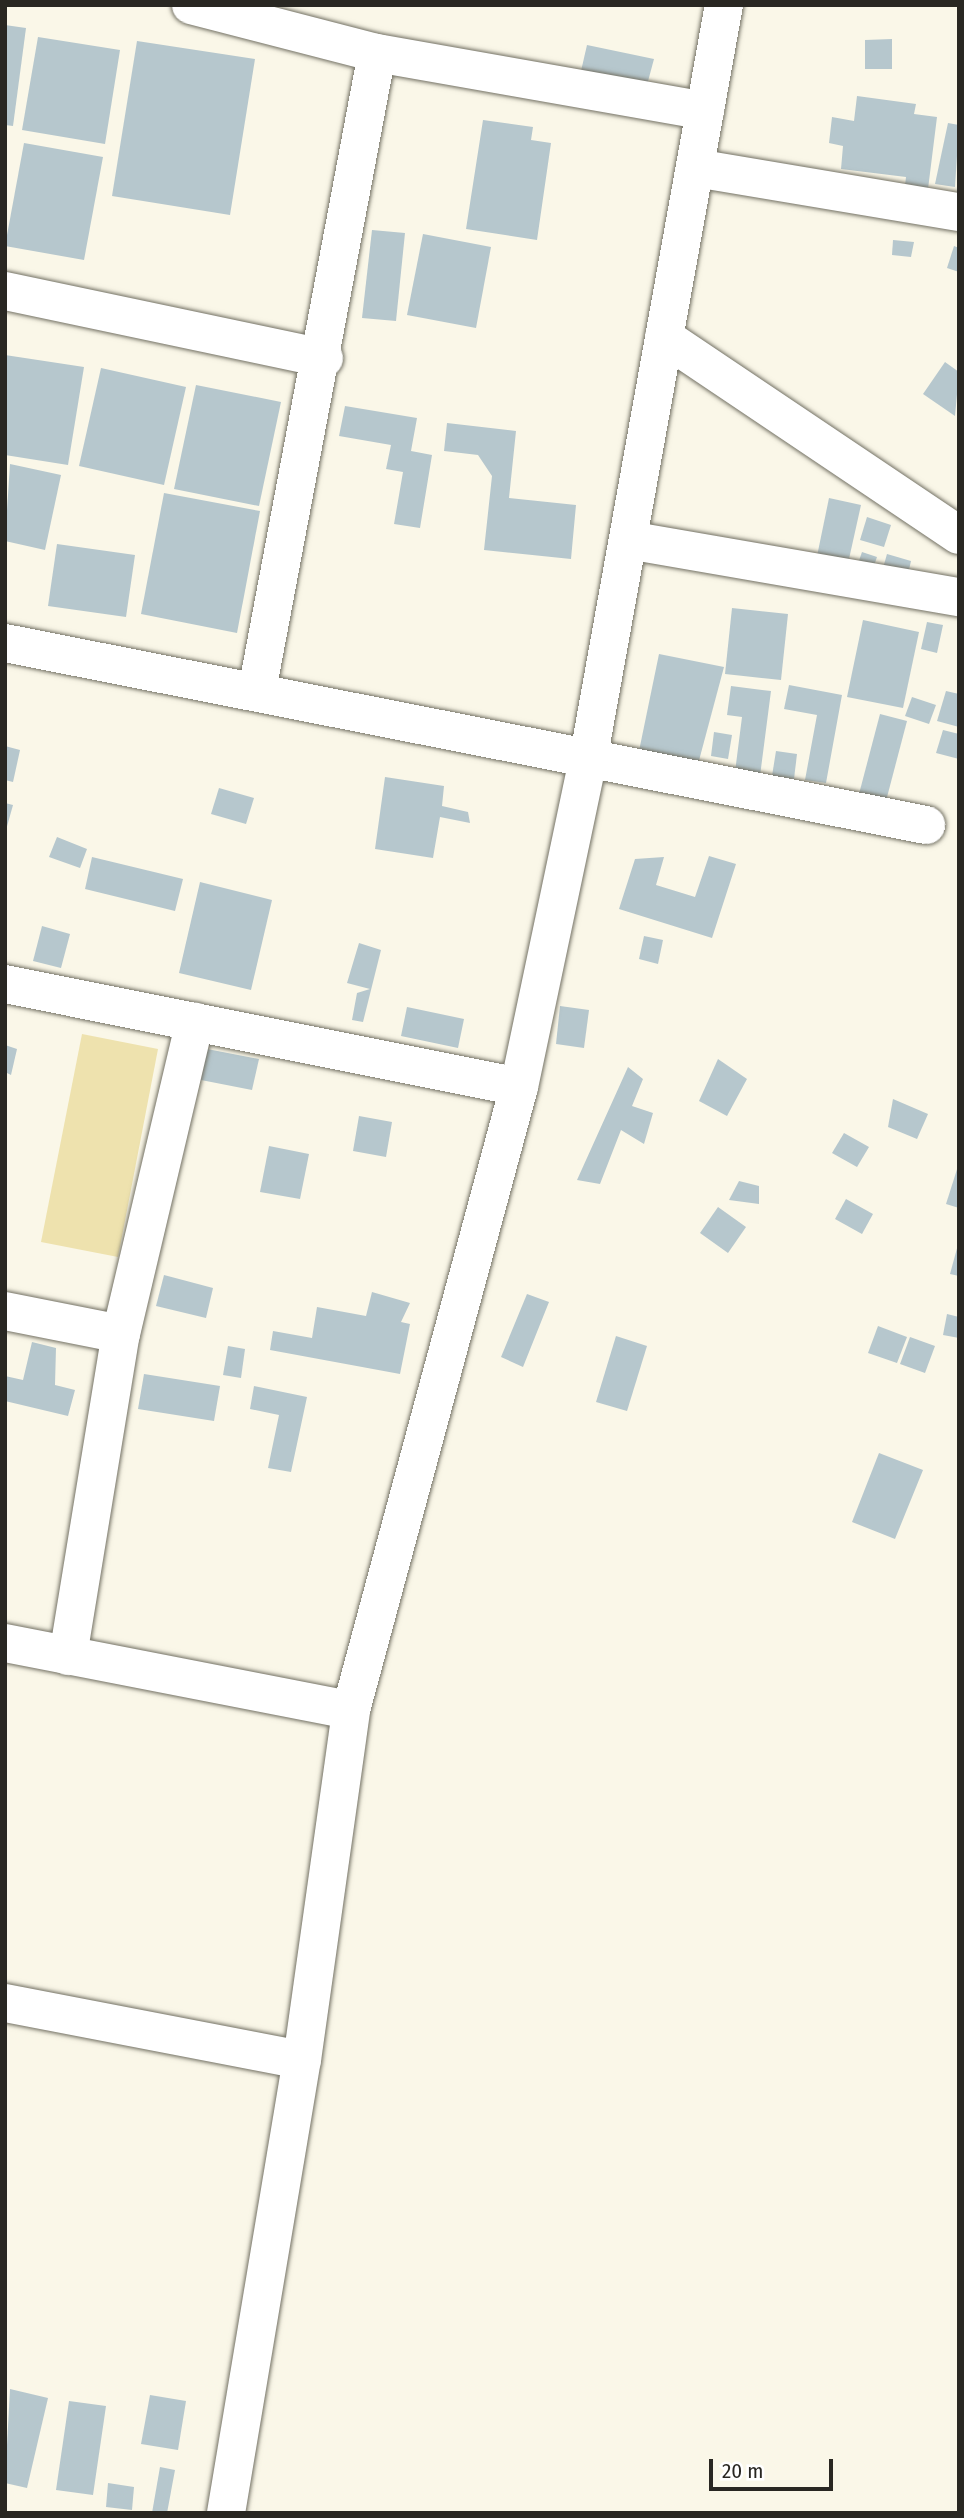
<!DOCTYPE html>
<html>
<head>
<meta charset="utf-8">
<style>
  body { margin:0 }
  #map { position:relative; width:964px; height:2518px; overflow:hidden; background:#faf7e8; font-family:"Fira Sans Condensed",sans-serif }
  div>[style] { position:absolute }
  .green>* { inset:0; background:#eee2ae }
  .building>* { inset:0; background:#b6c7cd }
  .roads { filter:drop-shadow(0 0 2px #737164) drop-shadow(0 0 2px #737164) }
  .street>* { height:38px; margin:-19px; padding:0 19px; transform-origin:19px; border-radius:19px; background:#fff }
  span { translate:-50% -50%; white-space:nowrap; text-align:center; line-height:1.15; -webkit-text-stroke:5px #fff; paint-order:stroke }
  .frame { position:absolute; inset:0; border:7px solid #292722; pointer-events:none }
  .scale { position:absolute; left:709px; top:2459px; width:124px; height:32px; box-sizing:border-box; border:4px solid #292722; border-top:0; padding-left:9px; font-size:21px; line-height:24px; white-space:nowrap; color:#292722; -webkit-text-stroke:5px #fff; paint-order:stroke }
</style>
</head>
<body>
<div id="map">
  <div class="green">
    <div style="clip-path:polygon(82px 1034px,158px 1049px,118px 1257px,41px 1242px)"></div>
  </div>
  <div class="building">
    <div style="clip-path:polygon(5px 25px,26px 28px,13px 126px,5px 125px)"></div>
    <div style="clip-path:polygon(38px 37px,120px 50px,105px 144px,22px 130px)"></div>
    <div style="clip-path:polygon(892px 39px,892px 69px,865px 69px,865px 40px)"></div>
    <div style="clip-path:polygon(137px 41px,255px 59px,230px 215px,112px 196px)"></div>
    <div style="clip-path:polygon(587px 45px,654px 59px,647px 85px,581px 71px)"></div>
    <div style="clip-path:polygon(857px 96px,916px 104px,914px 114px,937px 117px,927px 197px,904px 194px,906px 177px,841px 169px,843px 146px,829px 143px,832px 117px,854px 121px)"></div>
    <div style="clip-path:polygon(483px 120px,533px 127px,531px 140px,551px 143px,537px 240px,466px 229px)"></div>
    <div style="clip-path:polygon(948px 123px,959px 125px,955px 187px,935px 184px)"></div>
    <div style="clip-path:polygon(24px 143px,103px 157px,84px 260px,5px 246px)"></div>
    <div style="clip-path:polygon(372px 230px,405px 233px,396px 321px,362px 318px)"></div>
    <div style="clip-path:polygon(423px 234px,491px 247px,476px 328px,407px 315px)"></div>
    <div style="clip-path:polygon(893px 240px,914px 242px,911px 257px,892px 255px)"></div>
    <div style="clip-path:polygon(954px 246px,959px 248px,959px 272px,947px 268px)"></div>
    <div style="clip-path:polygon(5px 355px,84px 367px,68px 465px,5px 455px)"></div>
    <div style="clip-path:polygon(945px 362px,959px 372px,955px 416px,923px 394px)"></div>
    <div style="clip-path:polygon(101px 368px,186px 387px,164px 485px,79px 466px)"></div>
    <div style="clip-path:polygon(196px 385px,281px 402px,259px 506px,174px 489px)"></div>
    <div style="clip-path:polygon(345px 406px,417px 418px,411px 451px,432px 455px,420px 528px,394px 524px,403px 472px,386px 469px,391px 445px,339px 436px)"></div>
    <div style="clip-path:polygon(447px 423px,516px 431px,509px 498px,576px 505px,571px 559px,484px 550px,492px 476px,478px 455px,444px 451px)"></div>
    <div style="clip-path:polygon(10px 464px,61px 475px,45px 550px,5px 541px)"></div>
    <div style="clip-path:polygon(164px 493px,260px 511px,237px 633px,141px 614px)"></div>
    <div style="clip-path:polygon(829px 498px,861px 505px,847px 568px,816px 561px)"></div>
    <div style="clip-path:polygon(867px 517px,891px 525px,884px 547px,860px 540px)"></div>
    <div style="clip-path:polygon(57px 544px,135px 555px,126px 617px,48px 606px)"></div>
    <div style="clip-path:polygon(862px 552px,877px 557px,870px 577px,855px 572px)"></div>
    <div style="clip-path:polygon(887px 554px,911px 561px,906px 583px,881px 575px)"></div>
    <div style="clip-path:polygon(732px 608px,788px 614px,781px 680px,725px 674px)"></div>
    <div style="clip-path:polygon(863px 620px,919px 632px,903px 708px,847px 697px)"></div>
    <div style="clip-path:polygon(927px 622px,943px 625px,937px 653px,921px 649px)"></div>
    <div style="clip-path:polygon(659px 654px,724px 667px,697px 768px,639px 751px)"></div>
    <div style="clip-path:polygon(789px 685px,842px 695px,826px 783px,805px 780px,817px 715px,784px 709px)"></div>
    <div style="clip-path:polygon(731px 686px,771px 691px,760px 776px,735px 772px,742px 717px,727px 715px)"></div>
    <div style="clip-path:polygon(946px 691px,959px 694px,959px 727px,937px 721px)"></div>
    <div style="clip-path:polygon(912px 697px,936px 705px,929px 724px,905px 716px)"></div>
    <div style="clip-path:polygon(880px 714px,907px 721px,886px 801px,859px 794px)"></div>
    <div style="clip-path:polygon(943px 730px,959px 734px,959px 759px,936px 753px)"></div>
    <div style="clip-path:polygon(714px 732px,732px 735px,728px 759px,711px 756px)"></div>
    <div style="clip-path:polygon(5px 746px,20px 750px,13px 782px,5px 780px)"></div>
    <div style="clip-path:polygon(776px 751px,797px 754px,794px 779px,772px 776px)"></div>
    <div style="clip-path:polygon(385px 777px,444px 786px,442px 806px,468px 812px,470px 823px,440px 817px,433px 858px,375px 849px)"></div>
    <div style="clip-path:polygon(219px 788px,254px 798px,246px 824px,211px 814px)"></div>
    <div style="clip-path:polygon(5px 803px,13px 805px,6px 830px,5px 830px)"></div>
    <div style="clip-path:polygon(57px 837px,87px 849px,80px 868px,49px 857px)"></div>
    <div style="clip-path:polygon(709px 856px,736px 864px,712px 938px,619px 909px,635px 859px,664px 857px,656px 885px,695px 897px)"></div>
    <div style="clip-path:polygon(92px 857px,183px 879px,175px 911px,85px 889px)"></div>
    <div style="clip-path:polygon(200px 882px,272px 900px,251px 990px,179px 973px)"></div>
    <div style="clip-path:polygon(42px 926px,70px 934px,61px 968px,33px 961px)"></div>
    <div style="clip-path:polygon(644px 936px,663px 940px,658px 964px,639px 959px)"></div>
    <div style="clip-path:polygon(359px 943px,381px 950px,363px 1022px,352px 1020px,357px 993px,370px 989px,347px 983px)"></div>
    <div style="clip-path:polygon(560px 1006px,589px 1010px,584px 1048px,556px 1044px)"></div>
    <div style="clip-path:polygon(407px 1007px,464px 1019px,458px 1048px,401px 1036px)"></div>
    <div style="clip-path:polygon(5px 1045px,17px 1049px,11px 1075px,5px 1072px)"></div>
    <div style="clip-path:polygon(207px 1049px,259px 1059px,252px 1090px,201px 1080px)"></div>
    <div style="clip-path:polygon(718px 1059px,747px 1079px,727px 1116px,699px 1101px)"></div>
    <div style="clip-path:polygon(628px 1067px,643px 1079px,632px 1106px,653px 1113px,644px 1144px,621px 1130px,600px 1184px,577px 1180px)"></div>
    <div style="clip-path:polygon(893px 1099px,928px 1114px,917px 1139px,888px 1127px)"></div>
    <div style="clip-path:polygon(359px 1116px,392px 1122px,386px 1157px,353px 1151px)"></div>
    <div style="clip-path:polygon(844px 1133px,869px 1147px,857px 1167px,832px 1153px)"></div>
    <div style="clip-path:polygon(269px 1146px,309px 1154px,300px 1199px,260px 1192px)"></div>
    <div style="clip-path:polygon(959px 1163px,959px 1208px,946px 1204px)"></div>
    <div style="clip-path:polygon(739px 1181px,759px 1186px,759px 1204px,729px 1200px)"></div>
    <div style="clip-path:polygon(846px 1199px,873px 1214px,862px 1234px,835px 1219px)"></div>
    <div style="clip-path:polygon(718px 1207px,746px 1227px,728px 1253px,700px 1233px)"></div>
    <div style="clip-path:polygon(959px 1241px,959px 1276px,950px 1274px)"></div>
    <div style="clip-path:polygon(164px 1275px,213px 1288px,206px 1318px,156px 1306px)"></div>
    <div style="clip-path:polygon(372px 1292px,410px 1303px,401px 1322px,410px 1324px,400px 1374px,270px 1350px,273px 1331px,312px 1338px,317px 1307px,366px 1316px)"></div>
    <div style="clip-path:polygon(527px 1294px,549px 1302px,523px 1367px,501px 1357px)"></div>
    <div style="clip-path:polygon(947px 1314px,959px 1317px,959px 1338px,943px 1335px)"></div>
    <div style="clip-path:polygon(878px 1326px,907px 1337px,897px 1363px,868px 1353px)"></div>
    <div style="clip-path:polygon(616px 1336px,647px 1346px,627px 1411px,596px 1402px)"></div>
    <div style="clip-path:polygon(910px 1337px,935px 1346px,925px 1373px,900px 1364px)"></div>
    <div style="clip-path:polygon(32px 1342px,56px 1348px,55px 1385px,75px 1390px,68px 1416px,5px 1401px,5px 1376px,23px 1380px)"></div>
    <div style="clip-path:polygon(228px 1346px,245px 1349px,241px 1378px,223px 1375px)"></div>
    <div style="clip-path:polygon(144px 1374px,220px 1386px,214px 1421px,138px 1409px)"></div>
    <div style="clip-path:polygon(254px 1386px,307px 1397px,291px 1472px,268px 1468px,279px 1415px,250px 1409px)"></div>
    <div style="clip-path:polygon(879px 1453px,923px 1470px,895px 1539px,852px 1522px)"></div>
    <div style="clip-path:polygon(10px 2389px,48px 2398px,27px 2488px,5px 2483px)"></div>
    <div style="clip-path:polygon(150px 2395px,186px 2401px,178px 2450px,141px 2444px)"></div>
    <div style="clip-path:polygon(69px 2401px,106px 2406px,93px 2495px,56px 2490px)"></div>
    <div style="clip-path:polygon(160px 2467px,175px 2470px,167px 2513px,152px 2513px)"></div>
    <div style="clip-path:polygon(108px 2483px,134px 2487px,132px 2510px,106px 2507px)"></div>
  </div>
  <div class="roads">
    <div class="street">
      <div style="left:191px;top:5px;width:192px;rotate:14.5deg"></div>
      <div style="left:377px;top:53px;width:333px;rotate:10deg"></div>
      <div style="left:695px;top:168px;width:268px;rotate:9.5deg"></div>
      <div style="left:5px;top:291px;width:326px;rotate:11.9deg"></div>
      <div style="left:664px;top:337px;width:355px;rotate:33.9deg"></div>
      <div style="left:628px;top:540px;width:336px;rotate:9.8deg"></div>
      <div style="left:5px;top:643px;width:939px;rotate:11.18deg"></div>
      <div style="left:257px;top:691px;width:649px;rotate:-79.35deg"></div>
      <div style="left:5px;top:984px;width:524px;rotate:11.33deg"></div>
      <div style="left:5px;top:1311px;width:118px;rotate:11.2deg"></div>
      <div style="left:5px;top:1643px;width:352px;rotate:11deg"></div>
      <div style="left:68px;top:1656px;width:326px;rotate:-80.7deg"></div>
      <div style="left:121px;top:1334px;width:321px;rotate:-76.7deg"></div>
      <div style="left:5px;top:2003px;width:302px;rotate:10.9deg"></div>
      <div style="left:226px;top:2513px;width:459px;rotate:-80.5deg"></div>
      <div style="left:302px;top:2060px;width:353px;rotate:-82deg"></div>
      <div style="left:351px;top:1710px;width:645px;rotate:-74.91deg"></div>
      <div style="left:519px;top:1087px;width:339px;rotate:-78.1deg"></div>
      <div style="left:589px;top:755px;width:762px;rotate:-79.8deg"></div>
    </div>
  </div>
  <div class="frame"></div>
  <div class="scale">20 m</div>
</div>
</body>
</html>
